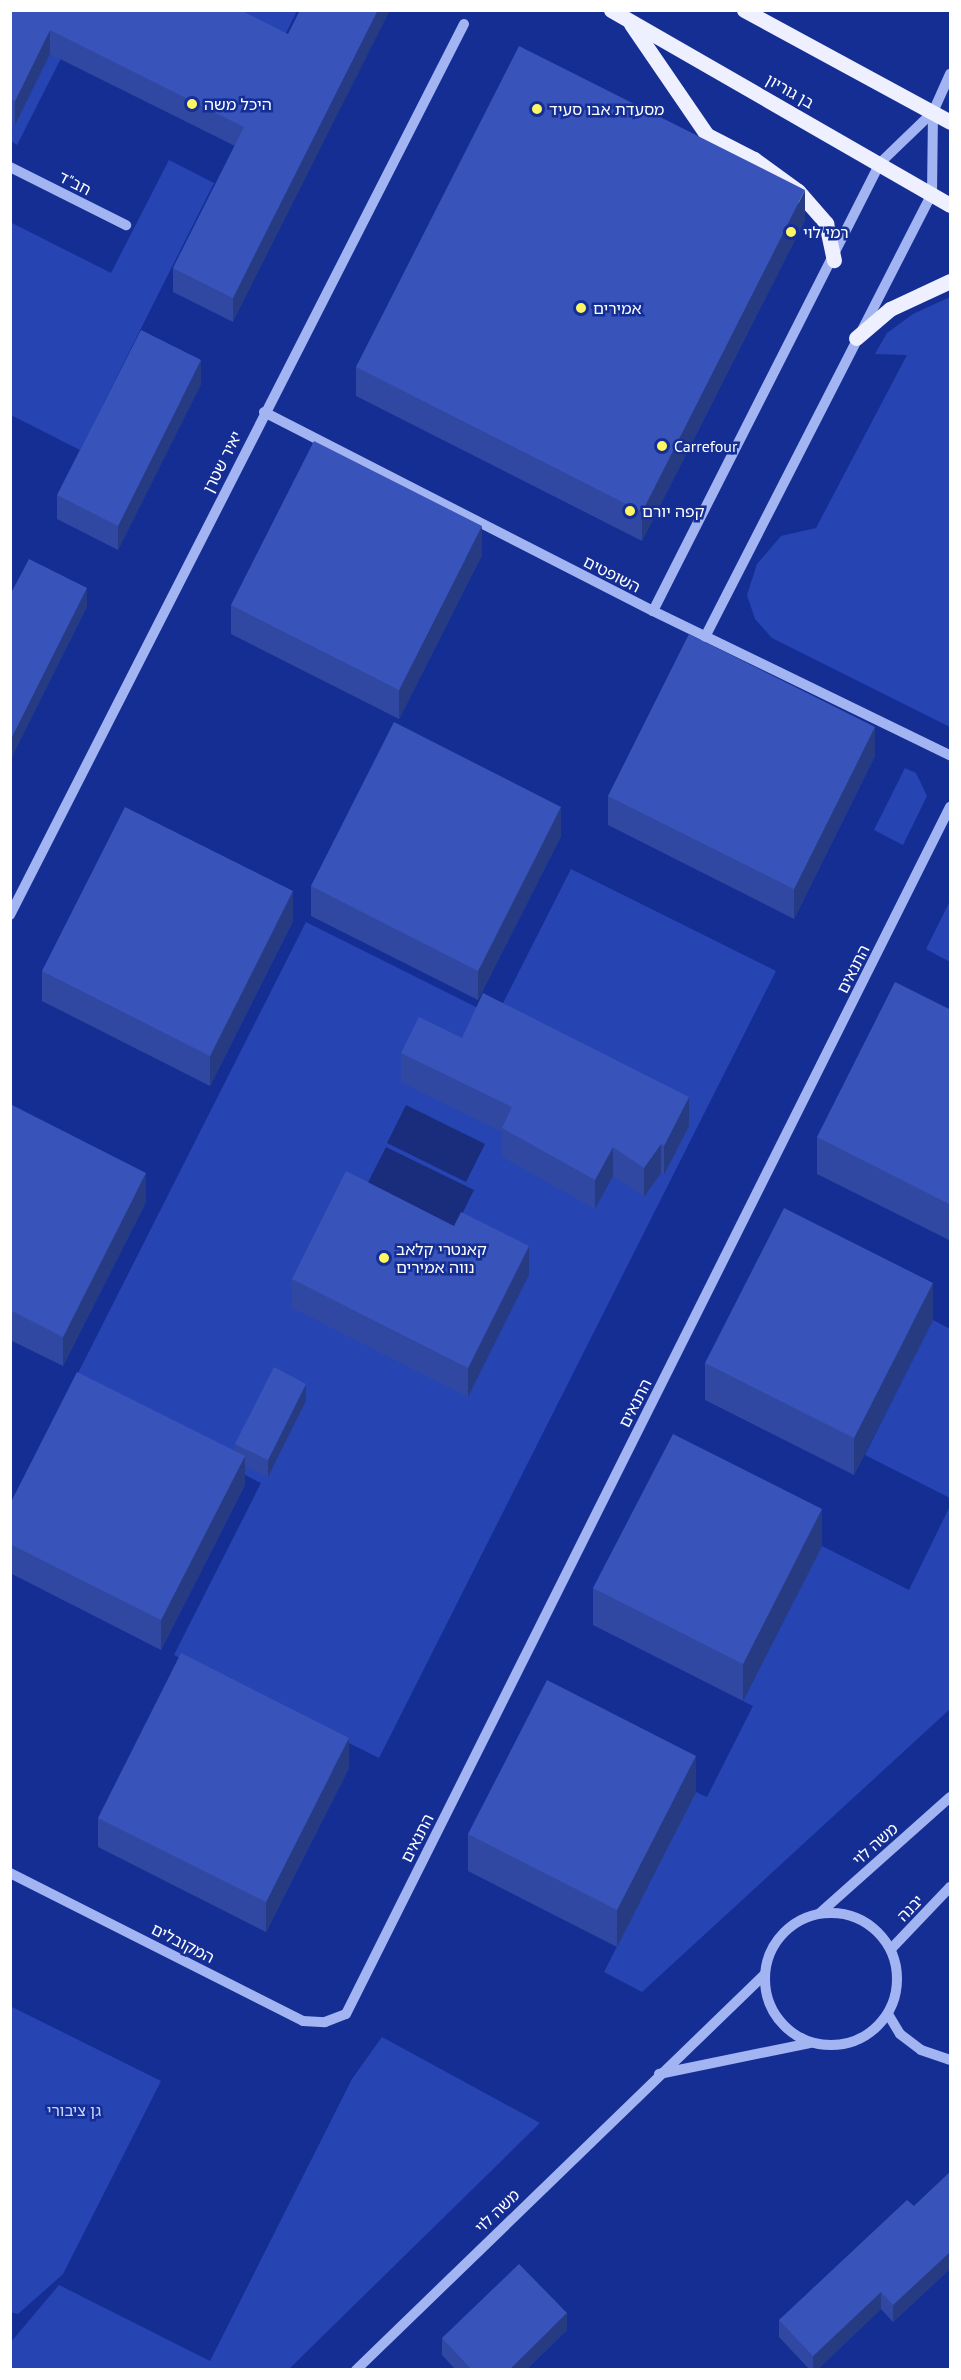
<!DOCTYPE html>
<html>
<head>
<meta charset="utf-8">
<style>
  body { margin:0 }
  #map { position:relative; width:961px; height:2380px; overflow:hidden; background:#142e94; font-family:"PT Sans","Noto Sans Hebrew",sans-serif }
  div>[style] { position:absolute }
  .green>* { inset:0; background:#2645b3 }
  .water>* { inset:0; background:#192d7c }
  .minor>* { height:10px; margin:-5px; padding:0 5px; transform-origin:5px; border-radius:5px; background:#a3b4f2 }
  .minor>.ring { margin:-5px; padding:0; box-sizing:content-box; background:none; border:10px solid #a3b4f2; border-radius:50% }
  .major>* { height:15px; margin:-7.5px; padding:0 7.5px; transform-origin:7.5px; border-radius:7.5px; background:#eef0ff }
  .wall>* { inset:0; background:#3048a1 }
  .shaded-wall>* { inset:0; background:#273b83 }
  .building>* { inset:0; background:#3854bb }
  .dots>* { width:16px; height:16px; translate:-50% -50%; box-sizing:border-box; border:3px solid #142e94; border-radius:50% }
  span { translate:-50% -50%; white-space:nowrap; text-align:center; line-height:1.15; -webkit-text-stroke:5px #142e94; paint-order:stroke }
  .street-label { font-size:16px; color:#fff }
  .poi-label { font-size:16px; color:#fff }
  .left { translate:0 -50%; text-align:left }
  .park-label { font-size:16px; color:#cad5fd }
  .frame { position:absolute; inset:0; border:12px solid #fff; pointer-events:none }
</style>
</head>
<body>
<div id="map">
  <div class="green">
    <div style="clip-path:polygon(10px 11px,85px 11px,17px 145px,11px 141px)"></div>
    <div style="clip-path:polygon(230px 11px,297px 11px,284px 37px)"></div>
    <div style="clip-path:polygon(169px 160px,214px 183px,80px 450px,11px 415px,10px 222px,111px 273px)"></div>
    <div style="clip-path:polygon(950px 297px,950px 727px,772px 638px,755px 619px,747px 595px,757px 564px,781px 536px,816px 528px,907px 355px,875px 354px,887px 333px,913px 314px)"></div>
    <div style="clip-path:polygon(905px 768px,916px 773px,927px 796px,903px 845px,874px 830px)"></div>
    <div style="clip-path:polygon(571px 869px,776px 971px,379px 1758px,174px 1655px,261px 1483px,71px 1387px,306px 922px,496px 1017px)"></div>
    <div style="clip-path:polygon(950px 901px,950px 962px,926px 949px)"></div>
    <div style="clip-path:polygon(933px 1320px,950px 1329px,950px 1498px,865px 1455px)"></div>
    <div style="clip-path:polygon(950px 1506px,950px 1709px,642px 1992px,604px 1972px,696px 1792px,707px 1797px,753px 1706px,743px 1701px,822px 1546px,909px 1590px)"></div>
    <div style="clip-path:polygon(10px 2006px,161px 2081px,63px 2274px,18px 2314px,10px 2312px)"></div>
    <div style="clip-path:polygon(382px 2037px,540px 2123px,289px 2369px,11px 2369px,11px 2342px,59px 2285px,210px 2361px,352px 2079px)"></div>
  </div>
  <div class="water">
    <div style="clip-path:polygon(406px 1105px,485px 1144px,466px 1182px,387px 1143px)"></div>
    <div style="clip-path:polygon(386px 1147px,474px 1190px,444px 1250px,356px 1206px)"></div>
  </div>
  <div class="minor">
    <div style="left:10px;top:167px;width:130px;rotate:26.6deg"></div>
    <div style="left:264px;top:412px;width:437px;rotate:27.1deg"></div>
    <div style="left:653px;top:611px;width:330px;rotate:25.9deg"></div>
    <div style="left:653px;top:611px;width:502px;rotate:-63.13deg"></div>
    <div style="left:880px;top:163px;width:74px;rotate:-43.9deg"></div>
    <div style="left:933px;top:112px;width:42px;rotate:-65.9deg"></div>
    <div style="left:705px;top:637px;width:498px;rotate:-62.9deg"></div>
    <div style="left:932px;top:194px;width:82px;rotate:-89.3deg"></div>
    <div style="left:10px;top:915px;width:1000px;rotate:-63deg"></div>
    <div style="left:10px;top:1873px;width:328px;rotate:26.8deg"></div>
    <div style="left:303px;top:2021px;width:22px;rotate:3deg"></div>
    <div style="left:325px;top:2022px;width:22px;rotate:-21deg"></div>
    <div style="left:346px;top:2014px;width:1350px;rotate:-63.42deg"></div>
    <div class="ring" style="left:765px;top:1913px;width:122px;height:122px"></div>
    <div style="left:820px;top:1913px;width:174px;rotate:-41.7deg"></div>
    <div style="left:891px;top:1949px;width:86px;rotate:-46.4deg"></div>
    <div style="left:888px;top:2014px;width:23px;rotate:59deg"></div>
    <div style="left:900px;top:2034px;width:26px;rotate:37deg"></div>
    <div style="left:921px;top:2050px;width:31px;rotate:19deg"></div>
    <div style="left:659px;top:2074px;width:154px;rotate:-11.6deg"></div>
    <div style="left:356px;top:2370px;width:568px;rotate:-44.07deg"></div>
  </div>
  <div class="major">
    <div style="left:611px;top:10px;width:391px;rotate:29.9deg"></div>
    <div style="left:744px;top:10px;width:234px;rotate:28.5deg"></div>
    <div style="left:631px;top:24px;width:135px;rotate:55.6deg"></div>
    <div style="left:707px;top:135px;width:53px;rotate:27.1deg"></div>
    <div style="left:754px;top:159px;width:54px;rotate:36deg"></div>
    <div style="left:798px;top:191px;width:43px;rotate:48.8deg"></div>
    <div style="left:826px;top:223px;width:38px;rotate:78deg"></div>
    <div style="left:856px;top:338px;width:45px;rotate:-40.5deg"></div>
    <div style="left:890px;top:309px;width:66px;rotate:-25deg"></div>
  </div>
  <div class="wall">
    <div style="clip-path:polygon(10px 10px,288px 34px,233px 322px,173px 292px,173px 268px,235px 146px,50px 54px,15px 125px,10px 123px)"></div>
    <div style="clip-path:polygon(805px 220px,642px 541px,356px 396px,356px 367px)"></div>
    <div style="clip-path:polygon(201px 384px,118px 550px,57px 519px,57px 495px)"></div>
    <div style="clip-path:polygon(482px 555px,399px 719px,231px 634px,231px 605px)"></div>
    <div style="clip-path:polygon(875px 756px,794px 919px,608px 825px,608px 796px)"></div>
    <div style="clip-path:polygon(561px 836px,478px 1000px,311px 916px,311px 886px)"></div>
    <div style="clip-path:polygon(293px 921px,210px 1086px,42px 1001px,42px 971px)"></div>
    <div style="clip-path:polygon(951px 1010px,951px 1241px,817px 1174px,817px 1137px)"></div>
    <div style="clip-path:polygon(462px 1038px,689px 1126px,664px 1175px,661px 1173px,644px 1197px,613px 1176px,595px 1209px,502px 1157px,502px 1132px,401px 1082px,401px 1053px)"></div>
    <div style="clip-path:polygon(10px 1104px,146px 1202px,63px 1366px,10px 1340px)"></div>
    <div style="clip-path:polygon(454px 1226px,529px 1275px,468px 1397px,292px 1308px,292px 1279px)"></div>
    <div style="clip-path:polygon(933px 1320px,854px 1475px,705px 1400px,705px 1363px)"></div>
    <div style="clip-path:polygon(306px 1401px,268px 1477px,245px 1466px,245px 1485px,161px 1650px,10px 1573px,10px 1504px,235px 1451px,235px 1444px)"></div>
    <div style="clip-path:polygon(822px 1546px,743px 1701px,593px 1625px,593px 1588px)"></div>
    <div style="clip-path:polygon(349px 1768px,266px 1932px,98px 1847px,98px 1818px)"></div>
    <div style="clip-path:polygon(696px 1792px,617px 1947px,468px 1871px,468px 1834px)"></div>
    <div style="clip-path:polygon(951px 2171px,951px 2268px,893px 2322px,881px 2309px,817px 2370px,810px 2370px,779px 2337px,779px 2320px,914px 2206px)"></div>
    <div style="clip-path:polygon(567px 2330px,526px 2370px,456px 2370px,442px 2355px,442px 2338px)"></div>
  </div>
  <div class="shaded-wall">
    <div style="clip-path:polygon(378px 10px,390px 10px,233px 322px,233px 298px)"></div>
    <div style="clip-path:polygon(50px 30px,50px 54px,15px 125px,15px 101px)"></div>
    <div style="clip-path:polygon(805px 190px,805px 220px,642px 541px,642px 512px)"></div>
    <div style="clip-path:polygon(201px 360px,201px 384px,118px 550px,118px 526px)"></div>
    <div style="clip-path:polygon(482px 526px,482px 555px,399px 719px,399px 690px)"></div>
    <div style="clip-path:polygon(87px 588px,87px 607px,10px 761px,10px 741px)"></div>
    <div style="clip-path:polygon(875px 727px,875px 756px,794px 919px,794px 889px)"></div>
    <div style="clip-path:polygon(561px 807px,561px 836px,478px 1000px,478px 971px)"></div>
    <div style="clip-path:polygon(293px 891px,293px 921px,210px 1086px,210px 1056px)"></div>
    <div style="clip-path:polygon(689px 1097px,689px 1126px,664px 1175px,664px 1146px)"></div>
    <div style="clip-path:polygon(661px 1144px,661px 1173px,644px 1197px,644px 1168px)"></div>
    <div style="clip-path:polygon(613px 1147px,613px 1176px,595px 1209px,595px 1180px)"></div>
    <div style="clip-path:polygon(146px 1173px,146px 1202px,63px 1366px,63px 1337px)"></div>
    <div style="clip-path:polygon(529px 1246px,529px 1275px,468px 1397px,468px 1368px)"></div>
    <div style="clip-path:polygon(933px 1283px,933px 1320px,854px 1475px,854px 1438px)"></div>
    <div style="clip-path:polygon(306px 1384px,306px 1401px,268px 1477px,268px 1460px)"></div>
    <div style="clip-path:polygon(245px 1456px,245px 1485px,161px 1650px,161px 1620px)"></div>
    <div style="clip-path:polygon(822px 1509px,822px 1546px,743px 1701px,743px 1664px)"></div>
    <div style="clip-path:polygon(349px 1738px,349px 1768px,266px 1932px,266px 1902px)"></div>
    <div style="clip-path:polygon(696px 1756px,696px 1792px,617px 1947px,617px 1910px)"></div>
    <div style="clip-path:polygon(951px 2251px,951px 2268px,893px 2322px,893px 2305px)"></div>
    <div style="clip-path:polygon(881px 2292px,881px 2309px,817px 2370px,813px 2370px,813px 2356px)"></div>
    <div style="clip-path:polygon(567px 2313px,567px 2330px,526px 2370px,509px 2370px)"></div>
  </div>
  <div class="building">
    <div style="clip-path:polygon(10px 10px,240px 10px,288px 34px,300px 10px,378px 10px,233px 298px,173px 268px,244px 127px,50px 30px,15px 101px,10px 99px)"></div>
    <div style="clip-path:polygon(519px 46px,805px 190px,642px 512px,356px 367px)"></div>
    <div style="clip-path:polygon(141px 330px,201px 360px,118px 526px,57px 495px)"></div>
    <div style="clip-path:polygon(314px 441px,482px 526px,399px 690px,231px 605px)"></div>
    <div style="clip-path:polygon(29px 559px,87px 588px,10px 741px,10px 595px)"></div>
    <div style="clip-path:polygon(689px 634px,875px 727px,794px 889px,608px 796px)"></div>
    <div style="clip-path:polygon(394px 722px,561px 807px,478px 971px,311px 886px)"></div>
    <div style="clip-path:polygon(125px 807px,293px 891px,210px 1056px,42px 971px)"></div>
    <div style="clip-path:polygon(895px 982px,951px 1010px,951px 1205px,817px 1137px)"></div>
    <div style="clip-path:polygon(483px 993px,689px 1097px,664px 1146px,661px 1144px,644px 1168px,613px 1147px,595px 1180px,502px 1128px,512px 1107px,401px 1053px,419px 1017px,462px 1038px)"></div>
    <div style="clip-path:polygon(10px 1104px,146px 1173px,63px 1337px,10px 1310px)"></div>
    <div style="clip-path:polygon(346px 1171px,454px 1226px,461px 1212px,529px 1246px,468px 1368px,292px 1279px)"></div>
    <div style="clip-path:polygon(784px 1208px,933px 1283px,854px 1438px,705px 1363px)"></div>
    <div style="clip-path:polygon(274px 1367px,306px 1384px,268px 1460px,235px 1444px)"></div>
    <div style="clip-path:polygon(77px 1372px,245px 1456px,161px 1620px,10px 1544px,10px 1504px)"></div>
    <div style="clip-path:polygon(673px 1434px,822px 1509px,743px 1664px,593px 1588px)"></div>
    <div style="clip-path:polygon(181px 1653px,349px 1738px,266px 1902px,98px 1818px)"></div>
    <div style="clip-path:polygon(547px 1680px,696px 1756px,617px 1910px,468px 1834px)"></div>
    <div style="clip-path:polygon(951px 2171px,951px 2251px,893px 2305px,881px 2292px,813px 2356px,779px 2320px,907px 2200px,914px 2206px)"></div>
    <div style="clip-path:polygon(519px 2264px,567px 2313px,509px 2370px,472px 2370px,442px 2338px)"></div>
  </div>
  <div class="dots">
    <div style="left:192px;top:104px;background:#fff664"></div>
    <div style="left:537px;top:109px;background:#fff664"></div>
    <div style="left:791px;top:232px;background:#fff664"></div>
    <div style="left:581px;top:308px;background:#fff664"></div>
    <div style="left:662px;top:446px;background:#fff664"></div>
    <div style="left:630px;top:511px;background:#fff664"></div>
    <div style="left:384px;top:1258px;background:#fff664"></div>
  </div>
  <div class="street-label">
    <span style="left:790px;top:91px;rotate:30deg">בן גוריון</span>
    <span style="left:75px;top:183px;rotate:27deg">חב"ד</span>
    <span style="left:222px;top:462px;rotate:-63deg">יאיר שטרן</span>
    <span style="left:612px;top:574px;rotate:27deg">השופטים</span>
    <span style="left:853px;top:969px;rotate:-63deg">התנאים</span>
    <span style="left:635px;top:1403px;rotate:-63deg">התנאים</span>
    <span style="left:417px;top:1838px;rotate:-63deg">התנאים</span>
    <span style="left:875px;top:1844px;rotate:-42deg">משה לוי</span>
    <span style="left:910px;top:1908px;rotate:-46deg">יבנה</span>
    <span style="left:183px;top:1943px;rotate:27deg">המקובלים</span>
    <span style="left:497px;top:2211px;rotate:-44deg">משה לוי</span>
  </div>
  <div class="poi-label">
    <span class="left" style="left:204px;top:104px">היכל משה</span>
    <span class="left" style="left:549px;top:109px">מסעדת אבו סעיד</span>
    <span class="left" style="left:803px;top:232px">רמי לוי</span>
    <span class="left" style="left:593px;top:308px">אמירים</span>
    <span class="left" style="left:674px;top:446px">Carrefour</span>
    <span class="left" style="left:642px;top:511px">קפה יורם</span>
    <span class="left" style="left:396px;top:1258px">קאנטרי קלאב<br>נווה אמירים</span>
  </div>
  <div class="park-label">
    <span style="left:74px;top:2110px">גן ציבורי</span>
  </div>
  <div class="frame"></div>
</div>
</body>
</html>
